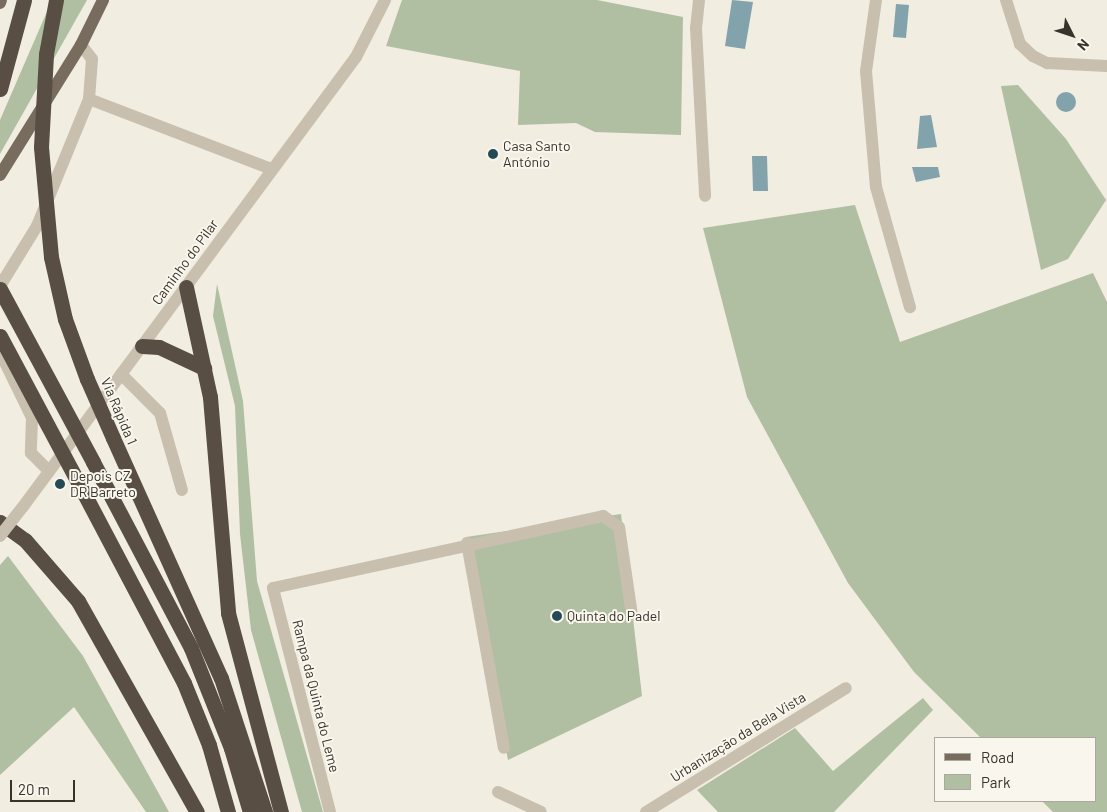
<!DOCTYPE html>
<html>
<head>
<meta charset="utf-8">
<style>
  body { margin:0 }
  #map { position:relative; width:1107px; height:812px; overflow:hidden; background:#f1ede1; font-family:Barlow,sans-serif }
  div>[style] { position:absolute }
  .green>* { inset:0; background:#b0bfa2 }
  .water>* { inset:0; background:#82a3ac }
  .round { border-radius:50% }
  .minor>* { height:12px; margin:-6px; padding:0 6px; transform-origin:6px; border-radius:6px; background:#c9bfae }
  .major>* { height:12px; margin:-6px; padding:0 6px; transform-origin:6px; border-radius:6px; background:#786c5e }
  .highway>* { height:15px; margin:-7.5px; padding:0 7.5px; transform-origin:7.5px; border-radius:7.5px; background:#584e43 }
  .minor-bridge>* { height:12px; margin:-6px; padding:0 6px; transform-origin:6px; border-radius:6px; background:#c9bfae }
  .highway-bridge>* { height:15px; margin:-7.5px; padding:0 7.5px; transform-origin:7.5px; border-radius:7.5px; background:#584e43 }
  .dots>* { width:14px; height:14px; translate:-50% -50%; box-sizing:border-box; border:2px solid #f9f6ed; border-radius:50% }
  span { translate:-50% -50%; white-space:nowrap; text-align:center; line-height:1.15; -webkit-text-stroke:4px #f9f6ed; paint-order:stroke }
  .poi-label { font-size:14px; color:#38322b }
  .left { translate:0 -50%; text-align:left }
  .street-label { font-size:14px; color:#38322b }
  .legend { position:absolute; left:934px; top:737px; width:162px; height:65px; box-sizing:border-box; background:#f9f6ed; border:1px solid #aca89f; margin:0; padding:6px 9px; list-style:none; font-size:15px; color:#38322b }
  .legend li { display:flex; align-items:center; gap:10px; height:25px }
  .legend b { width:25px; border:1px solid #aca89f }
  .north { position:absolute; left:1047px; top:10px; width:50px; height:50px; -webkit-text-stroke:4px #f9f6ed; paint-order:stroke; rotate:131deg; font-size:14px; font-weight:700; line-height:20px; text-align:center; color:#38322b }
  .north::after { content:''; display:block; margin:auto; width:18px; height:22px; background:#38322b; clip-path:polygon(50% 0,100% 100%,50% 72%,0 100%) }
  .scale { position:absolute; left:10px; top:780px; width:65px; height:22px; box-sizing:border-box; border:2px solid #38322b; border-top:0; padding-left:6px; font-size:15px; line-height:18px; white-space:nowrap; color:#38322b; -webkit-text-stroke:4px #f9f6ed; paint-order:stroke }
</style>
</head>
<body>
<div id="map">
  <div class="green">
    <div style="clip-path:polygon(52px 0,87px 0,0 154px,0 120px)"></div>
    <div style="clip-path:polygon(402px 0,597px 0,683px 17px,681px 135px,595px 132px,576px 123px,518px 125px,520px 71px,386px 46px)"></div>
    <div style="clip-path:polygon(1018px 85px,1066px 139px,1106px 200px,1068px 259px,1041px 270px,1001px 86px)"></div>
    <div style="clip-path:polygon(855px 205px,900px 342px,1093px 273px,1107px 302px,1107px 812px,1053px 812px,1042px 801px,1096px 801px,1096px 738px,981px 738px,914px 672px,848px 583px,747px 397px,703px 228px)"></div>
    <div style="clip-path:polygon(217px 284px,243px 401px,257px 581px,323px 812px,302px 812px,251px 630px,240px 534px,235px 406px,213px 316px)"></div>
    <div style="clip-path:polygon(621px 514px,642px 696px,508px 760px,466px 537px)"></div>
    <div style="clip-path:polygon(8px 556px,83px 656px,169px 812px,146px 812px,74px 707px,0 775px,0 565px)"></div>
    <div style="clip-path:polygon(923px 698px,933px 710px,834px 812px,718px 812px,697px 790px,795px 728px,833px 771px)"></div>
  </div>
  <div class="water">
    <div style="clip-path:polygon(732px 0,753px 2px,745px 49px,725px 46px)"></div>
    <div style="clip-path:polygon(896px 4px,909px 5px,906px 38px,893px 37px)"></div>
    <div class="round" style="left:1056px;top:92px;width:20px;height:20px"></div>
    <div style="clip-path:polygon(931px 115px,937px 147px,917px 149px,920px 116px)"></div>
    <div style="clip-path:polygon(752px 156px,767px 156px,768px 191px,753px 191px)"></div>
    <div style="clip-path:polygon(912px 167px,938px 167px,940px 177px,916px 182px)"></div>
  </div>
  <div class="minor">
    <div style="left:699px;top:0;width:28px;rotate:96deg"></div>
    <div style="left:696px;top:28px;width:168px;rotate:86.9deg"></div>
    <div style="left:876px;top:0;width:72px;rotate:98deg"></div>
    <div style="left:866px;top:71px;width:116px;rotate:85.1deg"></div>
    <div style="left:876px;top:187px;width:125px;rotate:74.2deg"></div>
    <div style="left:1006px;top:0;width:46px;rotate:72.3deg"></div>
    <div style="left:1020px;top:44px;width:18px;rotate:43deg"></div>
    <div style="left:1033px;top:56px;width:16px;rotate:27deg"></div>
    <div style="left:1047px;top:63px;width:60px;rotate:2.9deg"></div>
    <div style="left:89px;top:99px;width:195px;rotate:21deg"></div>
    <div style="left:0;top:286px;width:70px;rotate:-58.3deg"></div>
    <div style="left:37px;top:226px;width:137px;rotate:-67.7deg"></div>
    <div style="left:89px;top:99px;width:40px;rotate:-85.7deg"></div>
    <div style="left:92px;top:59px;width:18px;rotate:-128deg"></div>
    <div style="left:0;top:352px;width:73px;rotate:64.1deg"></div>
    <div style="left:32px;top:418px;width:35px;rotate:92deg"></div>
    <div style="left:31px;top:453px;width:25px;rotate:45deg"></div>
    <div style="left:121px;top:374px;width:55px;rotate:45deg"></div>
    <div style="left:160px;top:413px;width:80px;rotate:74.1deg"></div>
    <div style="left:22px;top:508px;width:561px;rotate:-53.48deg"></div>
    <div style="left:356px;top:57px;width:64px;rotate:-63deg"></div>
    <div style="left:467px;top:543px;width:208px;rotate:79.8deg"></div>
    <div style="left:498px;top:792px;width:47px;rotate:24.9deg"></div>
    <div style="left:330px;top:812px;width:231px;rotate:-104.3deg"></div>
    <div style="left:273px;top:588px;width:338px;rotate:-12.3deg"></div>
    <div style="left:603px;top:516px;width:19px;rotate:35deg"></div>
    <div style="left:619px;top:527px;width:89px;rotate:81.6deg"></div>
    <div style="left:646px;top:812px;width:235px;rotate:-31.8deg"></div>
  </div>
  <div class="major">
    <div style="left:0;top:3px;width:3px;rotate:-72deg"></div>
    <div style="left:0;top:175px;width:153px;rotate:-58.1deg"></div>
    <div style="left:81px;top:45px;width:50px;rotate:-63.9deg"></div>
  </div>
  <div class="highway">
    <div style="left:0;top:89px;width:92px;rotate:-74.9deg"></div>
    <div style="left:51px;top:257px;width:64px;rotate:77.3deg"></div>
    <div style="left:65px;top:319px;width:64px;rotate:69.9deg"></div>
    <div style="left:186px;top:287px;width:113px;rotate:77.7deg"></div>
    <div style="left:210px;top:397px;width:217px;rotate:85.2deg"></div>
    <div style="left:228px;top:613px;width:206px;rotate:75.1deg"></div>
    <div style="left:142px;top:346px;width:17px;rotate:3deg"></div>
    <div style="left:159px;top:347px;width:50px;rotate:25deg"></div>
    <div style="left:113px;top:438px;width:263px;rotate:65.8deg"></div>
    <div style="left:221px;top:678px;width:141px;rotate:71.8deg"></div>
    <div style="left:93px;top:462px;width:210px;rotate:62.2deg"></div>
    <div style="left:191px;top:648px;width:108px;rotate:68.2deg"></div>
    <div style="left:231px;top:748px;width:67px;rotate:73.5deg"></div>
    <div style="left:78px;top:482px;width:227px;rotate:62.2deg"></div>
    <div style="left:184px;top:683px;width:67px;rotate:68deg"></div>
    <div style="left:209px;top:745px;width:70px;rotate:74.2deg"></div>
    <div style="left:0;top:522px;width:31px;rotate:36deg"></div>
    <div style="left:25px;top:540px;width:81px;rotate:49deg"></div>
    <div style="left:78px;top:601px;width:242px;rotate:60.6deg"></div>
  </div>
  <div class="minor-bridge">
    <div style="left:0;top:536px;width:36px;rotate:-52deg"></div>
  </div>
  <div class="highway-bridge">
    <div style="left:51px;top:257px;width:110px;rotate:-95.2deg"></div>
    <div style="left:41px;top:147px;width:93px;rotate:-86.9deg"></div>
    <div style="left:46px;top:54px;width:55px;rotate:-79.5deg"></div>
    <div style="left:0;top:289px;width:196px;rotate:61.7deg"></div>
    <div style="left:0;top:336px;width:166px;rotate:61.9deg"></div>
    <div style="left:87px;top:379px;width:64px;rotate:66.2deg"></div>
  </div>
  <div class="dots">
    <div style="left:493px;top:154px;background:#244a56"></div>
    <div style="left:60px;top:484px;background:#244a56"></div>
    <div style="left:557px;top:616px;background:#244a56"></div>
  </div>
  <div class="poi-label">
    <span class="left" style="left:503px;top:154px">Casa Santo<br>António</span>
    <span class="left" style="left:70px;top:484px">Depois CZ<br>DR Barreto</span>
    <span class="left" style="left:567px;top:616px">Quinta do Padel</span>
  </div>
  <div class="street-label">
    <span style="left:185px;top:262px;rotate:-54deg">Caminho do Pilar</span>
    <span style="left:119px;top:411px;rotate:67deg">Via Rápida 1</span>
    <span style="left:316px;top:696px;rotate:76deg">Rampa da Quinta do Leme</span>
    <span style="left:738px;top:737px;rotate:-32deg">Urbanização da Bela Vista</span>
  </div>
  <ul class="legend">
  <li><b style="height:6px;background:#786c5e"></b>Road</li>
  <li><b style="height:14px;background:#b0bfa2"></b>Park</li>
  </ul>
  <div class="north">N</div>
  <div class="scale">20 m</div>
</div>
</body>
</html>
